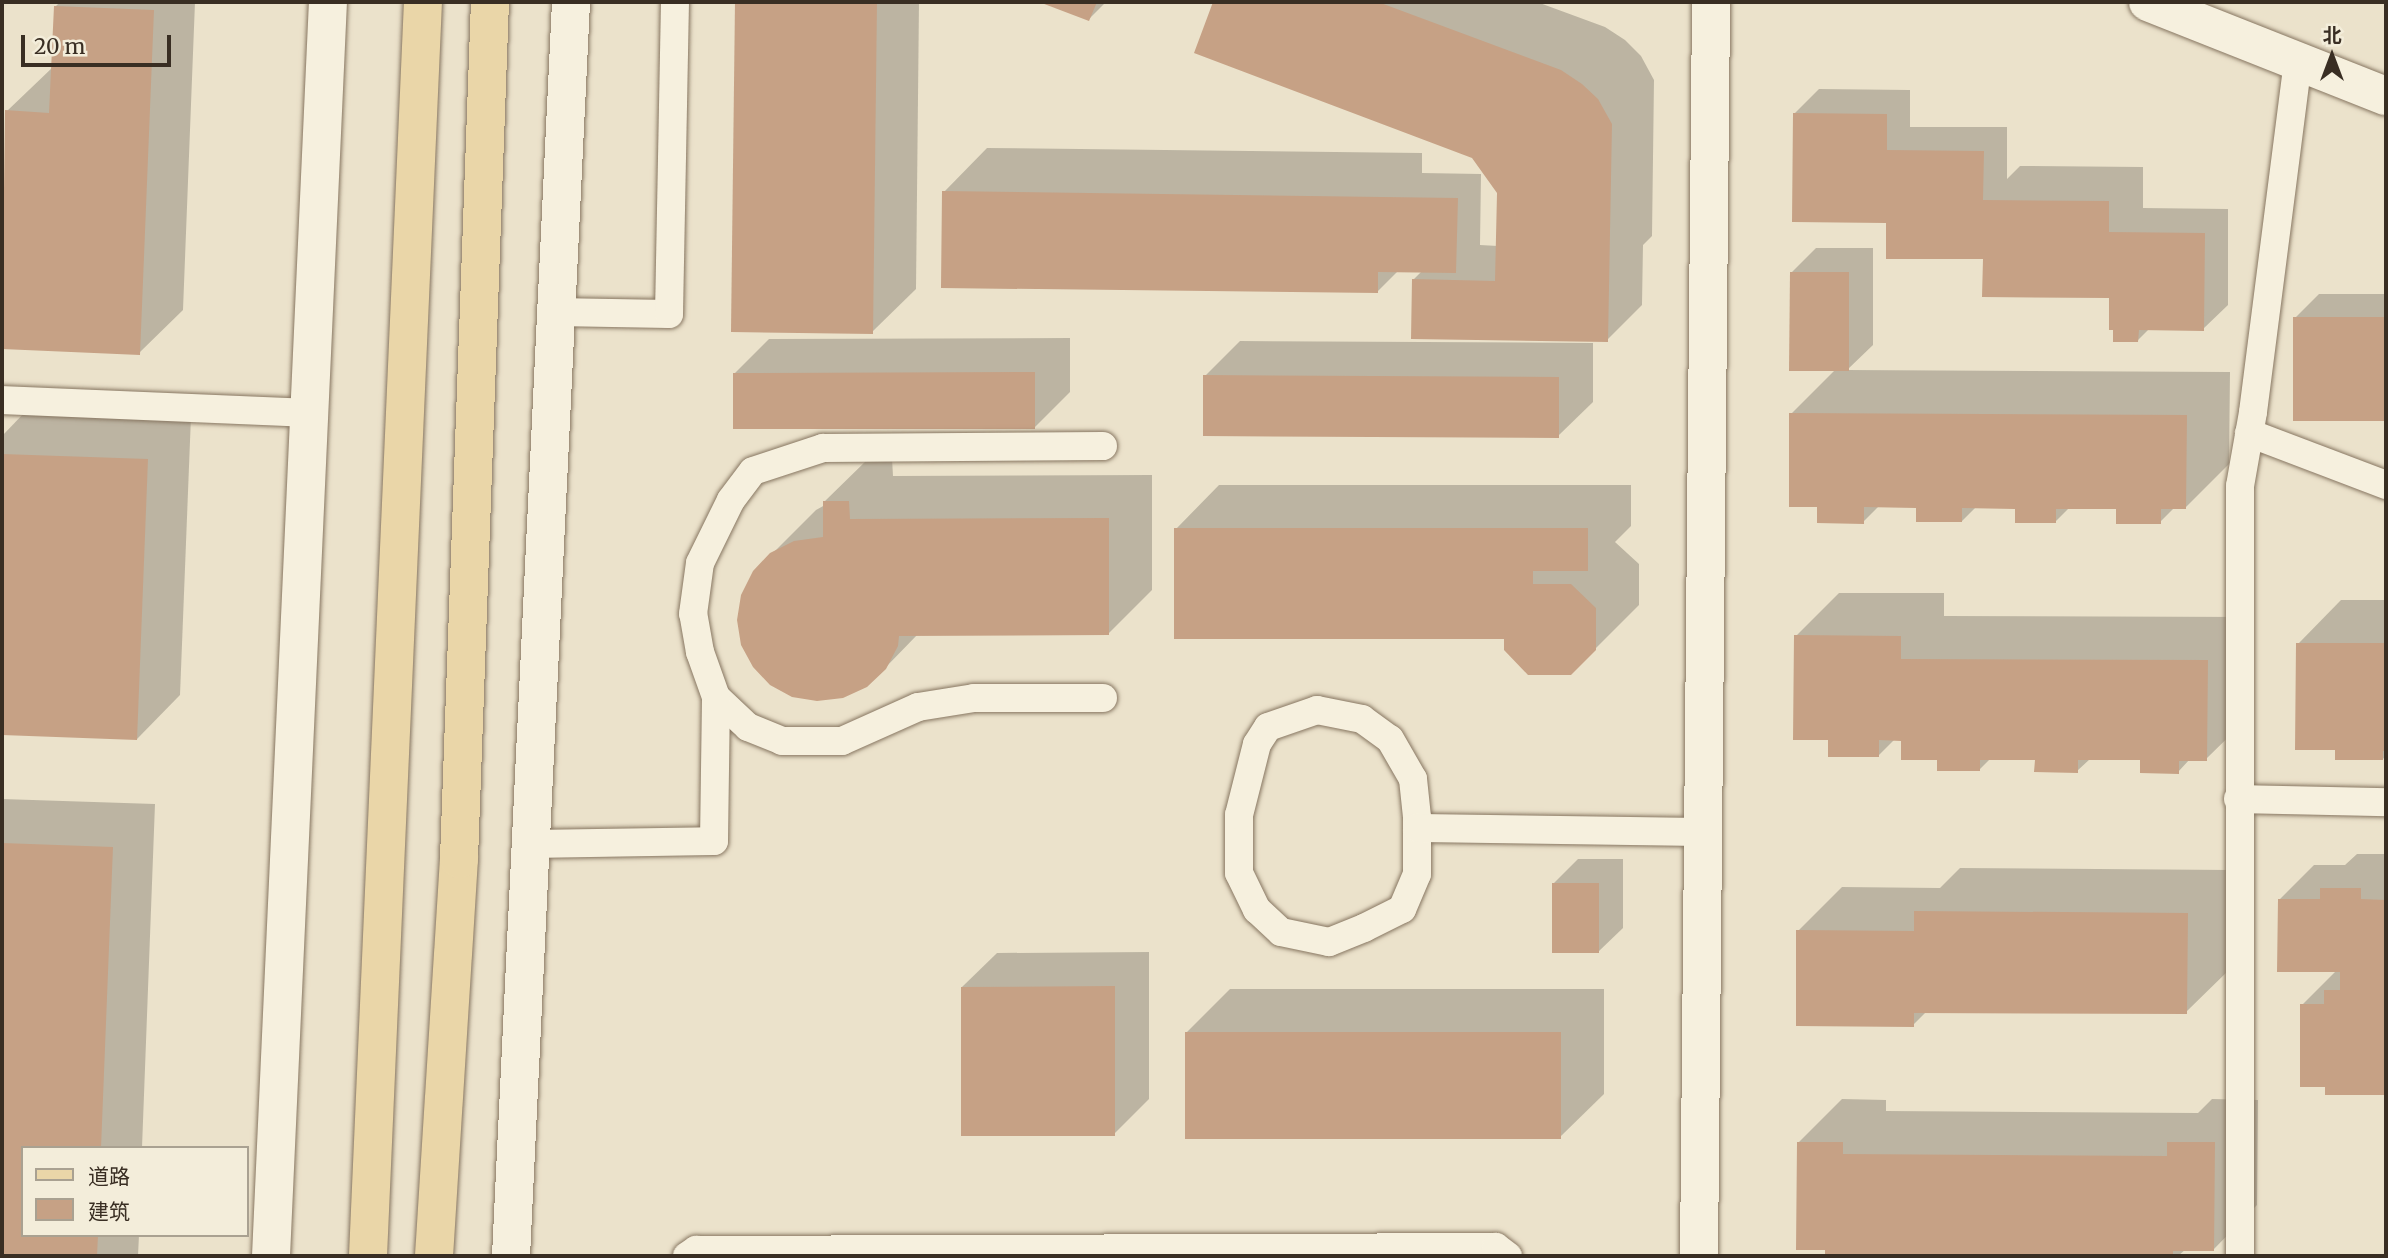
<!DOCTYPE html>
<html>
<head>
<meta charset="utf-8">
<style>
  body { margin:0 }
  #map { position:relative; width:2388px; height:1258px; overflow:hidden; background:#ebe2cb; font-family:Merriweather,"Noto Sans SC",serif }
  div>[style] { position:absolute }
  .shadow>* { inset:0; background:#0003 }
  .building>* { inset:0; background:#c6a185 }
  .roads { filter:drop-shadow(0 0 2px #877661) drop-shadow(0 0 2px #877661) }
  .lane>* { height:28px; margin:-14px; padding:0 14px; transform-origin:14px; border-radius:14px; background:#f6f0de }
  .street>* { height:38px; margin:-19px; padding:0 19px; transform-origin:19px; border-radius:19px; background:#f6f0de }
  .secondary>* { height:38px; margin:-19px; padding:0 19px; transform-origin:19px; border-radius:19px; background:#f6f0de }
  .primary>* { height:38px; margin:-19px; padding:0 19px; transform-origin:19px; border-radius:19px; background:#ead6a8 }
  span { translate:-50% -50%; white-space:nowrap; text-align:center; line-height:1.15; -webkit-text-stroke:7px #f3edda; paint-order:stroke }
  .frame { position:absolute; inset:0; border:4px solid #392e23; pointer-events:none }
  .legend { position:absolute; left:21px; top:1146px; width:228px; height:91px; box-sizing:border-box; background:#f3edda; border:2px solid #a9a191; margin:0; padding:9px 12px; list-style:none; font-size:21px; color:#392e23 }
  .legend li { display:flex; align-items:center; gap:14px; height:35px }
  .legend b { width:35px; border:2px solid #a9a191 }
  .north { position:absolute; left:2297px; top:21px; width:70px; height:70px; -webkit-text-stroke:5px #f3edda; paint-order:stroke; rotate:0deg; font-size:19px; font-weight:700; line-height:28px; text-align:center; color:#392e23 }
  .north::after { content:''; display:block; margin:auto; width:24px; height:32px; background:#392e23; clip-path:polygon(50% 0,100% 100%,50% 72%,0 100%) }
  .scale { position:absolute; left:21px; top:35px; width:150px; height:32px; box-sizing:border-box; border:4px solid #392e23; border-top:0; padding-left:9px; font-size:21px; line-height:24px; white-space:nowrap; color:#392e23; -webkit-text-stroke:5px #f3edda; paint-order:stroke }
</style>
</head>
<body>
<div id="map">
  <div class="shadow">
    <div style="clip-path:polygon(60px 2px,195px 2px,183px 310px,139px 353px,2px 348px,7px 111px,53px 67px,55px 7px)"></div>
    <div style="clip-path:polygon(736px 2px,919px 2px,916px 289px,872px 332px,733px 331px)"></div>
    <div style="clip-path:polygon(1044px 2px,1106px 2px,1089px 19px)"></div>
    <div style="clip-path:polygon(1215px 2px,1537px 2px,1605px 27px,1625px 40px,1641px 56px,1654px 80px,1652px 236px,1643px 245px,1642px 305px,1607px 340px,1413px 280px,1423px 270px,1399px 270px,1377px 292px,944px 192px,987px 148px,1422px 153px,1422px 173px,1481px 174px,1480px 245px,1498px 246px,1499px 192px,1473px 156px,1196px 52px)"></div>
    <div style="clip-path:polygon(1819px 89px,1910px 90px,1910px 127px,2007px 127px,2007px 179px,2020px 166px,2143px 167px,2143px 208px,2228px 209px,2228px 305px,2203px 329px,2150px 328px,2137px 341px,2110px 297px,1984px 257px,1888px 221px,1795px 113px)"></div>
    <div style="clip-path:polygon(1816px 248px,1873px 248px,1873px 345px,1847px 370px,2230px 372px,2229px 464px,2186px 507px,2175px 507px,2160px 522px,2118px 507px,2070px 507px,2056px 521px,2016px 507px,1976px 507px,1962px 521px,1918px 506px,1879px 506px,1863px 522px,1819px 506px,1791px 414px,1836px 369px,1792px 272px)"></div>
    <div style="clip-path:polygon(2319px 294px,2386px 294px,2386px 419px,2295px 419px,2295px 318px)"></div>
    <div style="clip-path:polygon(1070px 338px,1070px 392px,1035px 427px,734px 374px,769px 339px)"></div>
    <div style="clip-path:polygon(1240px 341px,1593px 343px,1593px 402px,1558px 436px,1205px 376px)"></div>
    <div style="clip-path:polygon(27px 410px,191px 416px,180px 695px,137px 739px,2px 733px,2px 436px)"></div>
    <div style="clip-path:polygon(869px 458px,892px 458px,893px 476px,1152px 475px,1152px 590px,1108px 634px,918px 634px,885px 668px,754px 572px,816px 510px,825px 505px,825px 501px)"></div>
    <div style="clip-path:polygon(1219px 485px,1631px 485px,1631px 526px,1615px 542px,1639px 564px,1639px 605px,1570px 674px,1505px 637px,1176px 529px)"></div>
    <div style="clip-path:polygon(1839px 593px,1944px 593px,1944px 616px,2250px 617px,2250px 716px,2206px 759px,2190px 759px,2178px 772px,2142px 759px,2090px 759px,2077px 771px,2037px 759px,1991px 758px,1980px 769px,1939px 758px,1903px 740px,1895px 739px,1879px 755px,1830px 739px,1796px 636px)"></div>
    <div style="clip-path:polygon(2341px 600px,2386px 600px,2386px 755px,2383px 759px,2337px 749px,2298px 644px)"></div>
    <div style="clip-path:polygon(2px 799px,155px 804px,142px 1148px,23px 1148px,23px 1235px,139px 1235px,138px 1256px,2px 1256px)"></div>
    <div style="clip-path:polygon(2357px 854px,2386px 854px,2386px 1093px,2327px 1093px,2302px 1005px,2337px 970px,2279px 900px,2314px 865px,2345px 865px)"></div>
    <div style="clip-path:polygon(1578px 859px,1623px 859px,1623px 928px,1598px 952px,1554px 883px)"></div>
    <div style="clip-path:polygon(1960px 868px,2230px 870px,2230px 969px,2186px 1012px,1927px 1011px,1913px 1025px,1798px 931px,1842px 887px,1940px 888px)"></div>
    <div style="clip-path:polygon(1149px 952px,1149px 1099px,1114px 1134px,962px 987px,997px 953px)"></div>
    <div style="clip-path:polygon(1230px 989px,1604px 989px,1604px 1094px,1560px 1137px,1187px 1032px)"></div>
    <div style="clip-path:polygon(1842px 1099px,1886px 1100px,1886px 1111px,2198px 1113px,2212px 1099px,2258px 1100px,2257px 1205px,2214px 1249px,2186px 1249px,2178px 1256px,1827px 1256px,1799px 1142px)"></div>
  </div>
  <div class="building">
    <div style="clip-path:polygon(735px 2px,877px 2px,873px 334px,731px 332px)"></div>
    <div style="clip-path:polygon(1039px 2px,1097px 2px,1089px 21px)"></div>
    <div style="clip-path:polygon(1213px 2px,1378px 2px,1561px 70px,1582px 84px,1598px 99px,1612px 124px,1608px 342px,1411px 339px,1412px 279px,1495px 281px,1497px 193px,1472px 158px,1194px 53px)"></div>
    <div style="clip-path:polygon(54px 6px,154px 10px,140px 355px,2px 349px,5px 110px,49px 113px)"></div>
    <div style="clip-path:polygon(1793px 113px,1887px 114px,1887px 150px,1984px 151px,1983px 200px,2109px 201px,2109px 232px,2205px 233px,2204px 331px,2139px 330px,2138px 342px,2113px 342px,2113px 330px,2109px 330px,2109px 298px,1982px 297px,1983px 259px,1886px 259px,1886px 223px,1792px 222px)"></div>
    <div style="clip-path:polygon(942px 191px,1458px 198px,1456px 273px,1378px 272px,1378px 293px,941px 288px)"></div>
    <div style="clip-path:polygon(1790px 272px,1849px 272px,1849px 371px,1789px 371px)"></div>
    <div style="clip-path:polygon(2293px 317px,2386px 317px,2386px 421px,2293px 421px)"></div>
    <div style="clip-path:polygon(1035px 372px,1035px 429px,733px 429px,733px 373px)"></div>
    <div style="clip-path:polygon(1203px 375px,1559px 377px,1559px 438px,1203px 436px)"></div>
    <div style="clip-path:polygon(1789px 413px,2187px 415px,2186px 509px,2161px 509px,2161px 524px,2116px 524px,2116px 509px,2056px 509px,2056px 523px,2015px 523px,2015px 509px,1962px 508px,1962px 522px,1916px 522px,1916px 508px,1864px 507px,1864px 524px,1817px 523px,1817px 507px,1789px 507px)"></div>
    <div style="clip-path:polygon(2px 454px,148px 459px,137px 740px,2px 735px)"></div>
    <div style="clip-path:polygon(823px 501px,849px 501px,850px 519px,1109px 518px,1109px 635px,899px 636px,898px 646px,886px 669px,867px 687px,843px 698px,817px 701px,792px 697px,770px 685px,753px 667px,741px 645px,737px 620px,741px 595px,753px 571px,770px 553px,794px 541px,823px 537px)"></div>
    <div style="clip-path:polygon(1174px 528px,1588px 528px,1588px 571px,1533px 571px,1533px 584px,1571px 584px,1596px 608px,1596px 650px,1571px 675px,1528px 675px,1504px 650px,1504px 639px,1174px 639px)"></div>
    <div style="clip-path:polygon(1794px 635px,1901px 636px,1901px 659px,2208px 660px,2207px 761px,2179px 761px,2179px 774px,2140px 773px,2140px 760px,2078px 760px,2078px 773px,2034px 772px,2035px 760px,1980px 760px,1980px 771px,1937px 771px,1937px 760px,1901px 760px,1901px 741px,1879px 740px,1879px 757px,1828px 757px,1828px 740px,1793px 740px)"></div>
    <div style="clip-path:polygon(2296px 643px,2386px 643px,2386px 751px,2383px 751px,2383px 760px,2335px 760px,2335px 750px,2295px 750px)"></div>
    <div style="clip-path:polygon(2px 843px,113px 847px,101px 1148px,23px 1148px,23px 1235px,98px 1235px,97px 1256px,2px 1256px)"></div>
    <div style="clip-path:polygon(1552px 883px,1599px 883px,1599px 953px,1552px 953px)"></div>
    <div style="clip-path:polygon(2320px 888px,2361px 888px,2361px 899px,2386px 900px,2386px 1095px,2325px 1095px,2325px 1087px,2300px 1087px,2300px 1004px,2324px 1004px,2324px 990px,2340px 990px,2340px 972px,2277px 972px,2278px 899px,2320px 899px)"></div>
    <div style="clip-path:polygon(1914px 911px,2188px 913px,2187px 1014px,1914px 1013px,1914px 1027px,1796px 1026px,1796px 930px,1914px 931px)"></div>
    <div style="clip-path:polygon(1115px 986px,1115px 1136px,961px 1136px,961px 987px)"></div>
    <div style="clip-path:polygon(1185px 1032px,1561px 1032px,1561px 1139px,1185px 1139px)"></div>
    <div style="clip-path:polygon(1797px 1142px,1843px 1142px,1843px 1154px,2167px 1156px,2167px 1142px,2215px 1142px,2214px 1251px,2173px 1251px,2173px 1256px,1825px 1256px,1825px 1250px,1796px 1250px)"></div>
  </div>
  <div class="roads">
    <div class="lane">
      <div style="left:555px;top:312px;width:114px;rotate:1deg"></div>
      <div style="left:669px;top:314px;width:312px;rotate:-88.9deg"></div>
      <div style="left:2px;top:400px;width:307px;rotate:2.4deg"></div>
      <div style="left:2249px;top:433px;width:147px;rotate:20.8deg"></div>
      <div style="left:716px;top:697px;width:44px;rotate:43.2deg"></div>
      <div style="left:748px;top:727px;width:37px;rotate:22deg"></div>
      <div style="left:782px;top:741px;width:60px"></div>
      <div style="left:842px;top:741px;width:83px;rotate:-24.1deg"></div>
      <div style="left:918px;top:707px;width:57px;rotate:-9.1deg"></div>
      <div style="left:974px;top:698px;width:129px"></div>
      <div style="left:1317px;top:710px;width:46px;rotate:11.3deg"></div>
      <div style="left:1362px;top:719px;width:34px;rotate:36deg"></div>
      <div style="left:1390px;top:739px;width:46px;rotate:60.1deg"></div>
      <div style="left:1413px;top:779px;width:39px;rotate:84deg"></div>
      <div style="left:1417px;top:818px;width:56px;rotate:90deg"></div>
      <div style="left:1417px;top:874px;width:38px;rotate:113deg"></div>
      <div style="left:1402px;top:909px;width:42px;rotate:153.4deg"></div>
      <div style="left:1364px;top:928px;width:38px;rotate:158deg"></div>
      <div style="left:1329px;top:942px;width:49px;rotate:-168.2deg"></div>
      <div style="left:1281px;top:932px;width:33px;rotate:-137deg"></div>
      <div style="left:1257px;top:910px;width:41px;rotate:-115.9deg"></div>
      <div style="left:1239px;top:873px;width:58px;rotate:-90deg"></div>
      <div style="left:1239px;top:815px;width:73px;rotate:-75.8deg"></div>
      <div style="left:1257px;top:744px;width:20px;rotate:-57deg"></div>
      <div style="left:1268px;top:727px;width:52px;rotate:-19.1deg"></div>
      <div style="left:2238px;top:799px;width:148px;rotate:1.2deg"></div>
      <div style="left:1417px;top:828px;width:287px;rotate:0.8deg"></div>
      <div style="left:529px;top:844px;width:185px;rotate:-0.9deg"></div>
      <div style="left:714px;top:841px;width:144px;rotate:-89.2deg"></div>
      <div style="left:716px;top:697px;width:48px;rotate:-109.6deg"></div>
      <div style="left:700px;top:652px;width:39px;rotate:-100deg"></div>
      <div style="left:693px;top:614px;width:51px;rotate:-82.2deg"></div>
      <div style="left:700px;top:563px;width:70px;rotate:-63.8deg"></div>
      <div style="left:731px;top:500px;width:36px;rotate:-53deg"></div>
      <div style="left:753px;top:471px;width:74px;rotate:-18.2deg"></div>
      <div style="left:823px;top:448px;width:280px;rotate:-0.4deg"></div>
      <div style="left:687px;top:1256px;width:11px;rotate:-34deg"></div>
      <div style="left:696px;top:1250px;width:800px;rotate:-0.21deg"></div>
      <div style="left:1496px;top:1247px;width:15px;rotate:37deg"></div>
      <div style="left:2240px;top:1256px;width:770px;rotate:-90deg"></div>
      <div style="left:2240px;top:486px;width:75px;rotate:-80deg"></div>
      <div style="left:2253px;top:412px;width:354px;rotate:-82.7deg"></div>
    </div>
    <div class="street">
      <div style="left:271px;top:1256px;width:1255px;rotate:-87.4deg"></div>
      <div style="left:511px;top:1256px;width:1255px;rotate:-87.26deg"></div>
      <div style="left:1699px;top:1256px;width:1254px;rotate:-89.45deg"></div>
    </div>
    <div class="secondary">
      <div style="left:2148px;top:2px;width:256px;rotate:21.6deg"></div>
    </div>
    <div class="primary">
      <div style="left:368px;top:1256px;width:1255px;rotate:-87.49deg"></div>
      <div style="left:434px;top:1256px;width:398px;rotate:-86.4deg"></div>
      <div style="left:459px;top:859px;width:858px;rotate:-87.93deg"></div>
    </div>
  </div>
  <div class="frame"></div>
  <ul class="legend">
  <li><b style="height:9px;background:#ead6a8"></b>道路</li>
  <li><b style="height:19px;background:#c6a185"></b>建筑</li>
  </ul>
  <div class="north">北</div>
  <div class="scale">20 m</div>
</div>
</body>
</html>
